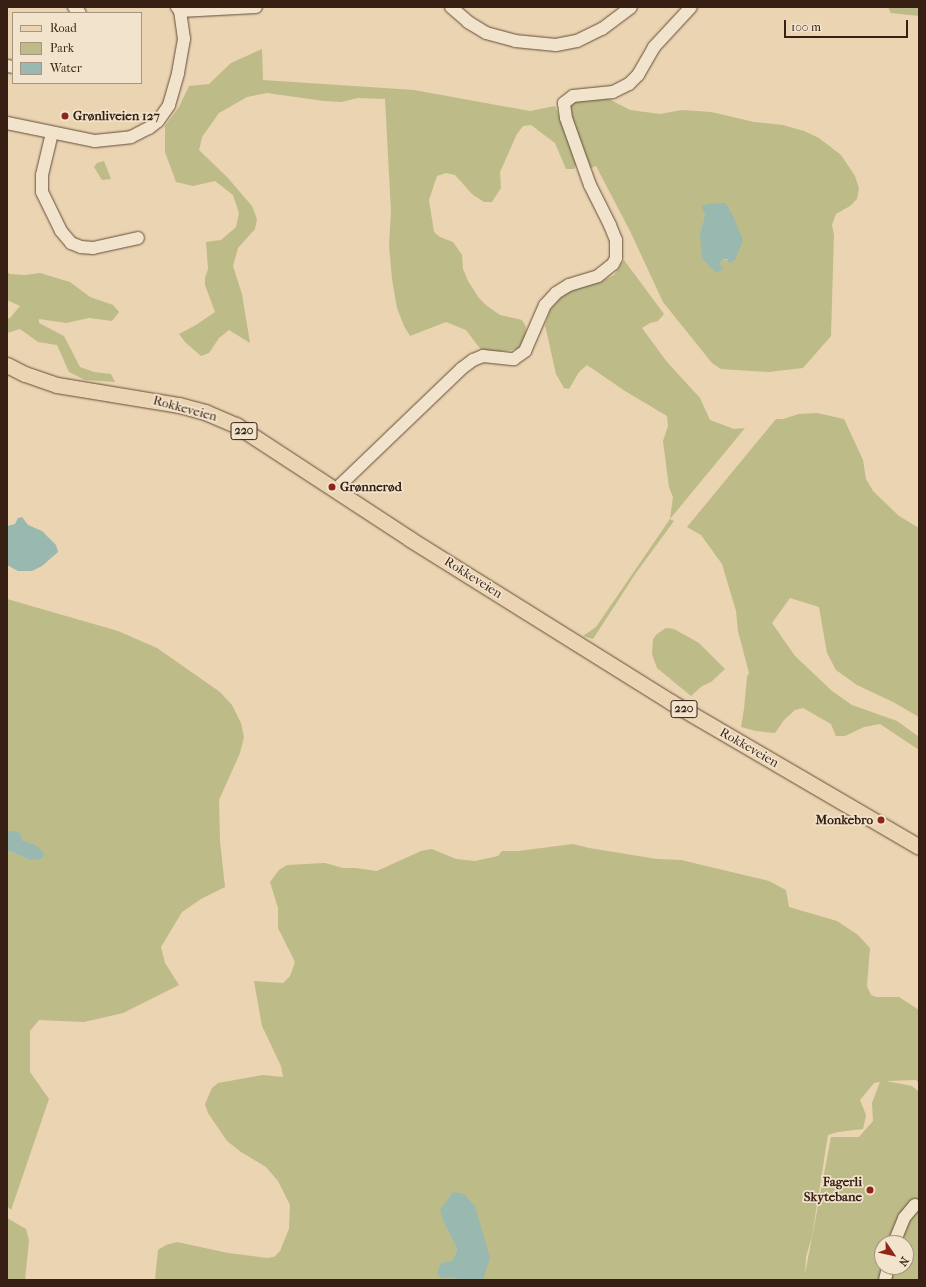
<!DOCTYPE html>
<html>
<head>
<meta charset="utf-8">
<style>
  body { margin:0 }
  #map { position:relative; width:926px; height:1287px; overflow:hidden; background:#ead4b1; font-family:"IM FELL French Canon",serif }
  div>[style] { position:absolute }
  .green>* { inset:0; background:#bdbb87 }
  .water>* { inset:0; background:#98b8b0 }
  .roads { filter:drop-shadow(0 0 1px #644c3a) drop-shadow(0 0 1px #644c3a) }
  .minor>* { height:12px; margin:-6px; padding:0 6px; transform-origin:6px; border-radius:6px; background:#f1e3cc }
  .major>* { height:15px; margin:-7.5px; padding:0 7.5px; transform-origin:7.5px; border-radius:7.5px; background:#ead4b1 }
  .dots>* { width:11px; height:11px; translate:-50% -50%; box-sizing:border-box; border:2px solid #f1e3cc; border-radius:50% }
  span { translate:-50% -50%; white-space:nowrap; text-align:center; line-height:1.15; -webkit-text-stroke:3.5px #f1e3cc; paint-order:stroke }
  .shield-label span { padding:1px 3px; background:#f1e3cc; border:1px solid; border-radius:3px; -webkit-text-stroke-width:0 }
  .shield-label { font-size:12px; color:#371f13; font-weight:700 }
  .poi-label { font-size:13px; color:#371f13; font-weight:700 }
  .left { translate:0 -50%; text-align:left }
  .right { translate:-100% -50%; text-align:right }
  .street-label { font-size:13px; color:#371f13 }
  .frame { position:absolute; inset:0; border:8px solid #371f13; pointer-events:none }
  .legend { position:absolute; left:12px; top:12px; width:130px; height:72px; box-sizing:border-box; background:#f1e3cc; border:1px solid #a79582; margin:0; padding:5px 7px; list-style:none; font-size:12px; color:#371f13 }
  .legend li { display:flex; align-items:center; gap:8px; height:20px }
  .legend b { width:20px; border:1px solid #a79582 }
  .north { position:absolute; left:874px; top:1235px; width:40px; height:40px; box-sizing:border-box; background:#f1e3cc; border:1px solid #a79582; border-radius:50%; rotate:124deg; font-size:11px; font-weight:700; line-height:16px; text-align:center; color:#371f13 }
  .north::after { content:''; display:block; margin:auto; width:14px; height:18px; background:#8f2418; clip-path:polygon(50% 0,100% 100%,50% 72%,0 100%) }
  .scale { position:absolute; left:784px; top:20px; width:124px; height:18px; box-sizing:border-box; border:2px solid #371f13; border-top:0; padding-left:5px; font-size:12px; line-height:14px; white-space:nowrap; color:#371f13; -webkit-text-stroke:3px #f1e3cc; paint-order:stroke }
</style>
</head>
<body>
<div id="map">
  <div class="green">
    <div style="clip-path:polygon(888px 7px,919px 7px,919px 16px,891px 13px)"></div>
    <div style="clip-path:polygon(262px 49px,263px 80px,414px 90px,530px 111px,555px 106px,577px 162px,574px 169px,566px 169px,555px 143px,531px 125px,523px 126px,517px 134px,500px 172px,501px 188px,492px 202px,484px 202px,472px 194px,455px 175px,446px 173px,437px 176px,429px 200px,434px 232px,440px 237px,453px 242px,462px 255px,463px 269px,468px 281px,479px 298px,487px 306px,500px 315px,522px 320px,526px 327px,525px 340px,518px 349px,498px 352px,482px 351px,466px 330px,446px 322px,410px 336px,404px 326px,397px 308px,392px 279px,389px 246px,391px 211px,385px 99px,358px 98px,341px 102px,324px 101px,267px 93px,247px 97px,219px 113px,202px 137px,199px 150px,227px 177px,252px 206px,257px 219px,255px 229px,238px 248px,233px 266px,242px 294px,250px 343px,229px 330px,219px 338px,209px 353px,201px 356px,185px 342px,179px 334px,196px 325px,215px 312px,205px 285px,205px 278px,208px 269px,206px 242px,221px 240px,236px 227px,239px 213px,233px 195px,215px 181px,193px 186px,176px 182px,165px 152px,165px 126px,179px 107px,189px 86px,209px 84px,231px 63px)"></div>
    <div style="clip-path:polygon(evenodd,607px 98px,630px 110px,660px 114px,682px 110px,711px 112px,754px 122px,783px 125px,804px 131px,819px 138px,841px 155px,855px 176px,859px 188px,857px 199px,850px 206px,836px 214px,832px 225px,834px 235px,831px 336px,803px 368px,768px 372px,721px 369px,712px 363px,663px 302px,630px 231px,596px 166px,588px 169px,568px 114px,569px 106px,577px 101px,607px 98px,705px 214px,735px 260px,722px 260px,720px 264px,700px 233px,705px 214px)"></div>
    <div style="clip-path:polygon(104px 161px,111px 179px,102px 180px,94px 167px,97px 163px)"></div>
    <div style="clip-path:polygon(624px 260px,664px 314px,658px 321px,650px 323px,642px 328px,667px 362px,700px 398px,710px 420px,734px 429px,745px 428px,670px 519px,674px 521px,636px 573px,593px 639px,583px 636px,596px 627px,670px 519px,673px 497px,669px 487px,663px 441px,668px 426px,667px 416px,625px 391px,587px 365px,579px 372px,569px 389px,564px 388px,556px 374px,545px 325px,550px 310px,564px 294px,579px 287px,600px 282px,614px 275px)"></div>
    <div style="clip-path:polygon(7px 272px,10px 274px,25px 275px,40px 273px,70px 282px,90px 297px,113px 305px,119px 312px,112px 321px,89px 318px,66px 323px,39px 319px,39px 323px,64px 336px,80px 367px,94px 372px,111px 374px,115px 382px,85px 380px,69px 372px,57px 345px,38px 342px,20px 329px,7px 333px,7px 319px,10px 318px,20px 306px,7px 300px)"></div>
    <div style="clip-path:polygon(817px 413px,844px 419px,863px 460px,866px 479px,873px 491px,899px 516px,919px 528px,919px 717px,893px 702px,857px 685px,836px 670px,827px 653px,819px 607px,790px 598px,772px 623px,795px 656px,832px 691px,852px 705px,897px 721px,919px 737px,919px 750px,880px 724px,864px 727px,845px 736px,836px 736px,831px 724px,803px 708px,795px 710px,784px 720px,775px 733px,756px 731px,741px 727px,744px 709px,747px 677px,749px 673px,738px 631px,736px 611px,722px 564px,701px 535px,687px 527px,776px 419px,783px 419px,799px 414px)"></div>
    <div style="clip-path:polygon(7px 599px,118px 631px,157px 648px,220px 692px,232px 705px,241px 723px,244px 737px,240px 753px,219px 800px,220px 841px,225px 887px,201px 899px,182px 912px,161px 947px,165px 963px,179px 985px,123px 1013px,84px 1022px,39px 1020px,30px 1031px,30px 1072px,49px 1099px,11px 1210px,7px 1206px,7px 850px,30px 860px,36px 845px,22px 840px,7px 831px)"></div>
    <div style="clip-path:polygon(666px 628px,674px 629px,699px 643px,725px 669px,711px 682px,702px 686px,691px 696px,657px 668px,652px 654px,653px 639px,657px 634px)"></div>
    <div style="clip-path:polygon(evenodd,573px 844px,589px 848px,657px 859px,681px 860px,769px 881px,786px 890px,789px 907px,837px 921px,858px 935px,870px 948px,867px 986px,871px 995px,876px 997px,899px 997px,919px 1010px,919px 1083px,916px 1080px,886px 1081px,912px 1086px,919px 1092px,919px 1280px,155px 1280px,158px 1250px,166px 1245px,177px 1242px,228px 1253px,267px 1258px,274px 1257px,280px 1251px,289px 1229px,290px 1205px,278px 1181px,266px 1167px,241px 1152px,227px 1141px,208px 1113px,205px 1104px,212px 1088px,218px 1083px,263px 1075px,283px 1077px,281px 1066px,262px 1026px,254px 981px,283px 983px,290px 976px,295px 962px,278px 928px,278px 908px,270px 882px,279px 870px,287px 865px,325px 863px,343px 868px,355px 868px,377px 871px,421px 851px,432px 849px,456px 859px,475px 861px,498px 856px,502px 851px,518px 851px,573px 844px,880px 1082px,872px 1103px,873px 1121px,859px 1137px,831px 1137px,805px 1274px,806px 1257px,812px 1236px,828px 1135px,838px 1132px,863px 1129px,866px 1115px,860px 1100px,874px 1083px,880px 1082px,573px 844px,444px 1223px,483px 1280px,440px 1278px,452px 1261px,457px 1249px,444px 1223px,573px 844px,882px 1243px,906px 1243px,906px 1267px,882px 1267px,882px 1243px)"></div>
    <div style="clip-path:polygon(7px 1218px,26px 1229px,29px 1240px,25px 1280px,7px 1280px)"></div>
  </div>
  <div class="water">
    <div style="clip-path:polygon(725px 203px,732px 214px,743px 240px,735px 260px,729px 263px,727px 259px,722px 260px,720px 264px,723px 269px,716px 273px,702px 258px,700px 233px,705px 214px,701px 206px,708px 204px)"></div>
    <div style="clip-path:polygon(22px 517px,28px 525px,42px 531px,56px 545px,58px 552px,42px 566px,32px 571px,18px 571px,7px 565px,7px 526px,15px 524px,18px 518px)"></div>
    <div style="clip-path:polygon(7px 825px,7px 831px,20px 832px,22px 840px,36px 845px,45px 854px,41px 859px,30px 860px,7px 850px)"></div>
    <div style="clip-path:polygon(453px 1192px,464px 1194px,475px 1206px,490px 1258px,483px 1280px,440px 1278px,437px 1273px,441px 1263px,452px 1261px,457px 1249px,444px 1223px,440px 1210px)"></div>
  </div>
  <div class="roads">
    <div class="minor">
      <div style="left:74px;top:7px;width:8px;rotate:45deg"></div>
      <div style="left:451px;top:7px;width:23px;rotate:41deg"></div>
      <div style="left:468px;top:22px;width:21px;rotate:31deg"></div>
      <div style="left:486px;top:33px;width:30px;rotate:15deg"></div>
      <div style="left:515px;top:41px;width:41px;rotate:5.6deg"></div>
      <div style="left:556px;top:45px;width:21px;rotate:-11deg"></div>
      <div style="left:577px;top:41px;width:28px;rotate:-26deg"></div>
      <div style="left:602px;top:29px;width:36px;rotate:-37deg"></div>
      <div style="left:180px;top:11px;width:76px;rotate:-3deg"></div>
      <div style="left:7px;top:66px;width:6px;rotate:9deg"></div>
      <div style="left:7px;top:123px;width:90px;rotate:11.6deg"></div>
      <div style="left:95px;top:141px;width:36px;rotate:-6deg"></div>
      <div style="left:131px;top:137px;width:20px;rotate:-27deg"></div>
      <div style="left:149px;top:128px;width:11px;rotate:-38deg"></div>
      <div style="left:158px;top:121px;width:19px;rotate:-55deg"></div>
      <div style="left:169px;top:105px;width:33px;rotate:-74deg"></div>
      <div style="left:178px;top:73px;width:35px;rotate:-80deg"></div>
      <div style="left:184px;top:39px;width:28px;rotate:-98deg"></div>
      <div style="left:180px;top:11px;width:5px;rotate:-127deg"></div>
      <div style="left:52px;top:133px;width:43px;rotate:103.4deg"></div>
      <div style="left:42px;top:175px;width:17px;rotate:90deg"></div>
      <div style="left:42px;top:192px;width:43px;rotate:64deg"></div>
      <div style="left:61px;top:231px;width:16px;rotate:50deg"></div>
      <div style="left:71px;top:243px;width:11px;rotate:22deg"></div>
      <div style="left:81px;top:247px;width:12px;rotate:5deg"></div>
      <div style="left:93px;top:248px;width:46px;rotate:-12.5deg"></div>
      <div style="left:335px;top:490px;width:175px;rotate:-43.8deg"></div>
      <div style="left:461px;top:369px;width:15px;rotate:-37deg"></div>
      <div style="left:473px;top:360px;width:11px;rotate:-22deg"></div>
      <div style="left:483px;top:356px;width:31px;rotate:6deg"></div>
      <div style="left:514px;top:359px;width:14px;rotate:-36deg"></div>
      <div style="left:525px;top:351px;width:50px;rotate:-66.5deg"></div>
      <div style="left:545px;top:305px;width:16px;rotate:-47deg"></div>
      <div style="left:556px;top:293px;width:15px;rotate:-32deg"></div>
      <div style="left:569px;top:285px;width:30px;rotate:-17deg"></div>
      <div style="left:598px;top:276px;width:19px;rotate:-39deg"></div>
      <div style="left:613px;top:264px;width:7px;rotate:-63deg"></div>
      <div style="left:616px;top:258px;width:18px;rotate:-90deg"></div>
      <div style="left:616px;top:240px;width:16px;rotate:-112deg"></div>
      <div style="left:610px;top:225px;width:45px;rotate:-116.6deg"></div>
      <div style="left:590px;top:185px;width:71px;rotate:-109.7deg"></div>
      <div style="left:566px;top:118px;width:15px;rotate:-98deg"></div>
      <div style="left:564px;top:103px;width:11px;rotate:-38deg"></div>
      <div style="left:573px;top:96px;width:40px;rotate:-5.7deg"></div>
      <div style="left:613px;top:92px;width:18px;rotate:-27deg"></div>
      <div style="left:629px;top:84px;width:13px;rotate:-45deg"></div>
      <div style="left:638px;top:75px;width:32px;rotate:-60deg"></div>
      <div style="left:654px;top:47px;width:54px;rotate:-47.2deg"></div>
      <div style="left:894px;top:1243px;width:27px;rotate:-68deg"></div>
      <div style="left:904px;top:1218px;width:17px;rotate:-50deg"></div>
      <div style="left:885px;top:1280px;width:13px;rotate:-77deg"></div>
    </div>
    <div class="major">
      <div style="left:7px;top:365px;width:20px;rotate:27deg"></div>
      <div style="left:25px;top:374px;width:34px;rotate:19deg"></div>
      <div style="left:57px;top:385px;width:124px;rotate:9.3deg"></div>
      <div style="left:179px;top:405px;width:27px;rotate:15deg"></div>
      <div style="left:205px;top:412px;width:34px;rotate:23deg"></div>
      <div style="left:236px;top:425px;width:208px;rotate:33.2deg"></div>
      <div style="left:410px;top:539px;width:308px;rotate:32deg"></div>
      <div style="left:671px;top:702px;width:287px;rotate:30.3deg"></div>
    </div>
  </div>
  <div class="dots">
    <div style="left:65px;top:116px;background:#8f2418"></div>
    <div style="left:332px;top:487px;background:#8f2418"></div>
    <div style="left:881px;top:820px;background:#8f2418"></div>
    <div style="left:870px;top:1190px;background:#8f2418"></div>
  </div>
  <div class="shield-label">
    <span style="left:244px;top:431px">220</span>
    <span style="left:684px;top:709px">220</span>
  </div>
  <div class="poi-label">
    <span class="left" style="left:73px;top:116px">Grønliveien 127</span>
    <span class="left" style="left:340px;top:487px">Grønnerød</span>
    <span class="right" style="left:873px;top:820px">Monkebro</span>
    <span class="right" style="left:862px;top:1190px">Fagerli<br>Skytebane</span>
  </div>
  <div class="street-label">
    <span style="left:185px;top:409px;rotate:15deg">Rokkeveien</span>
    <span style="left:473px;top:578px;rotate:32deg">Rokkeveien</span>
    <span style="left:749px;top:748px;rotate:30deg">Rokkeveien</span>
  </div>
  <div class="frame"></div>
  <ul class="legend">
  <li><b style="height:5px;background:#ead4b1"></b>Road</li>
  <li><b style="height:11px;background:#bdbb87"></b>Park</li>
  <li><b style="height:11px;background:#98b8b0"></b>Water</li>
  </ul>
  <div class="north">N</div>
  <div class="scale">100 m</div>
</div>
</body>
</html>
